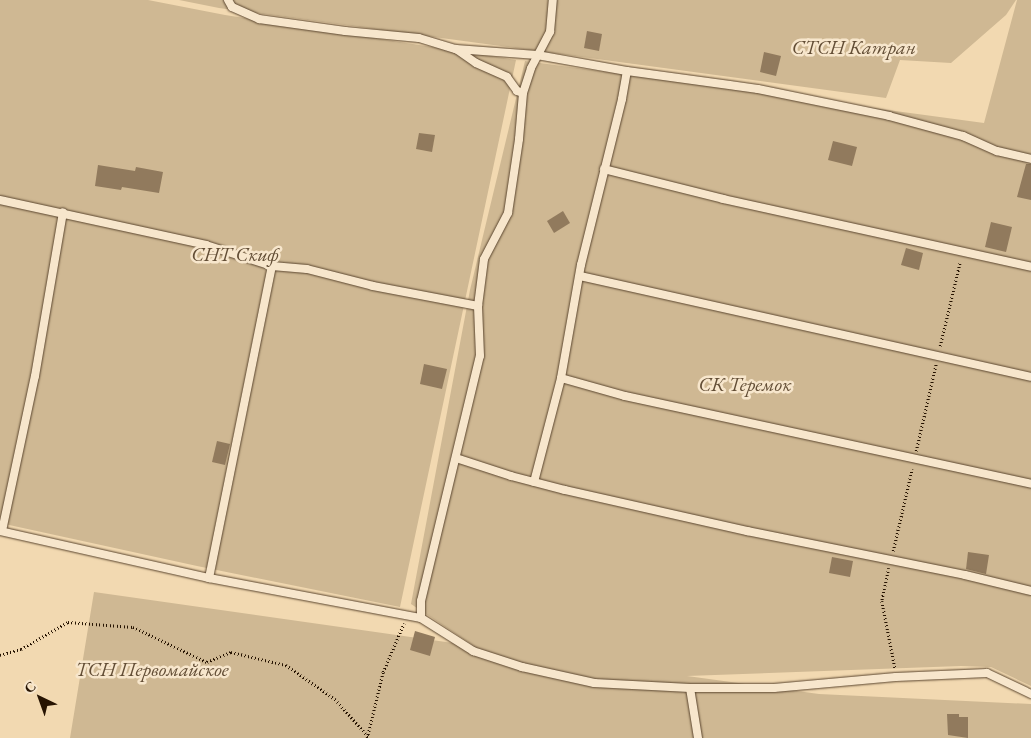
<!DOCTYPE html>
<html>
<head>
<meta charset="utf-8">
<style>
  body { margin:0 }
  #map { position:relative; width:1031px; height:738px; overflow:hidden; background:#f2d9b1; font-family:"EB Garamond",serif }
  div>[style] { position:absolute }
  .green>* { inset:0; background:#cfb893 }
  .building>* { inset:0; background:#917a5d }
  .path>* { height:2.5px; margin-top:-1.25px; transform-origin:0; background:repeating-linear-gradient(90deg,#271402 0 1px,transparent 0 3.5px) }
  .roads { filter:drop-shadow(0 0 1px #5a452e) drop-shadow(0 0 1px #5a452e) }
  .service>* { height:8px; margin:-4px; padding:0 4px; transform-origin:4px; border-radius:4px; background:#f7e6cc }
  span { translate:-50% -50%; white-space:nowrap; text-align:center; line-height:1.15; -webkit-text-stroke:5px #f7e6cc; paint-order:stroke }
  .park-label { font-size:20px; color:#624d35; font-style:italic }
  .north { position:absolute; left:15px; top:673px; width:50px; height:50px; -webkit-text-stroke:4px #f7e6cc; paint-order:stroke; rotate:318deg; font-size:14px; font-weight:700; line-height:20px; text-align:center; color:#271402 }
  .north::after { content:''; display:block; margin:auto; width:18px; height:22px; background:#271402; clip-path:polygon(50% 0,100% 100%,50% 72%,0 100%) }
</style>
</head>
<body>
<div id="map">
  <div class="green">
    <div style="clip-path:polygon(0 0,148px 0,225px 15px,516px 60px,400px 607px,197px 566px,0 523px)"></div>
    <div style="clip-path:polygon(179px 0,1016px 0,1006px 15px,951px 63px,900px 60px,886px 98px,219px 8px)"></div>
    <div style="clip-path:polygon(1017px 0,1031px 0,1031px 686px,991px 667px,961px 666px,687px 676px,819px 694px,1031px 704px,1031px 738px,70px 738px,94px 592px,474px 646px,411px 604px,470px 290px,525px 61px,984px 123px)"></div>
  </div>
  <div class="building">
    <div style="clip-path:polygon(587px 31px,602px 34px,599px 51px,584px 48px)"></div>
    <div style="clip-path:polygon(764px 52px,781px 56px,776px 76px,760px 72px)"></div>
    <div style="clip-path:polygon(419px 133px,435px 135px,432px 152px,416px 149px)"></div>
    <div style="clip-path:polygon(833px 141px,857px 147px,852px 166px,828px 160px)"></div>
    <div style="clip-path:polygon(1026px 164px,1031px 164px,1031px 200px,1017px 197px)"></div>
    <div style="clip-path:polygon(98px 165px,135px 171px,136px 167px,163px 172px,159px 193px,122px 187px,121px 190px,95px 186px)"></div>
    <div style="clip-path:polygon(563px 211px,570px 223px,554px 233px,547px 221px)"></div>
    <div style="clip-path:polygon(991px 222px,1012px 227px,1006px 252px,985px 247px)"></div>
    <div style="clip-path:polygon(906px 248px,923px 253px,919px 270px,901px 265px)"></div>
    <div style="clip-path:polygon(424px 364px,447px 369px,442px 389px,420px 384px)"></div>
    <div style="clip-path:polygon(217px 441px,230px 444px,225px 465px,212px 462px)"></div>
    <div style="clip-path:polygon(968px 552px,989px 555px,986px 574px,966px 569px)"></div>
    <div style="clip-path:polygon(832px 557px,853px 561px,850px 577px,829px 573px)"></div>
    <div style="clip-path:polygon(415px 631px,435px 637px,430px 656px,410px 650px)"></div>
    <div style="clip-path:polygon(947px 714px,959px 714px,959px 717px,968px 717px,968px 738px,948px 735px)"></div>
  </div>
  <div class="path">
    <div style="left:940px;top:346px;width:86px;rotate:-76.6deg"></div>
    <div style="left:916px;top:451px;width:89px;rotate:-77.1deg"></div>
    <div style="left:893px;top:551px;width:84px;rotate:-77deg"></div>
    <div style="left:889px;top:568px;width:34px;rotate:102deg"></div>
    <div style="left:882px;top:601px;width:68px;rotate:79deg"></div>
    <div style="left:0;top:655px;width:22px;rotate:-16deg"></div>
    <div style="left:21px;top:649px;width:54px;rotate:-29.9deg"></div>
    <div style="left:68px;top:622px;width:65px;rotate:4.4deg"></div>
    <div style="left:133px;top:627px;width:82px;rotate:25.3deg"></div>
    <div style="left:207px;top:662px;width:26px;rotate:-23deg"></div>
    <div style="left:231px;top:652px;width:57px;rotate:13.3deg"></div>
    <div style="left:286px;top:665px;width:60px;rotate:34.8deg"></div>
    <div style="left:335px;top:699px;width:50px;rotate:48.3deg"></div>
    <div style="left:367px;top:738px;width:68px;rotate:-76.4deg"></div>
    <div style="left:383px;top:672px;width:53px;rotate:-66.8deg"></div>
  </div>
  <div class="roads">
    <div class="service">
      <div style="left:228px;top:0;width:8px;rotate:60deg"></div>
      <div style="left:232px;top:7px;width:30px;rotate:24deg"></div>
      <div style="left:259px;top:19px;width:87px;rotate:7.9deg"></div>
      <div style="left:345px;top:31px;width:74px;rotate:5.4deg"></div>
      <div style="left:419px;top:38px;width:39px;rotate:17deg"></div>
      <div style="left:456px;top:49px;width:24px;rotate:35deg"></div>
      <div style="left:476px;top:63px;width:34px;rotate:24deg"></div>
      <div style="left:507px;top:77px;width:17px;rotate:54deg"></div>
      <div style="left:517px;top:91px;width:6px;rotate:18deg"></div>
      <div style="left:456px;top:49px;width:81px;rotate:4.2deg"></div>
      <div style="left:537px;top:55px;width:91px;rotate:10.1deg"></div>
      <div style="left:627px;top:71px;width:132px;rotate:7.8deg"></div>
      <div style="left:758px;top:89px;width:134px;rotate:11.6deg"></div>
      <div style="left:889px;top:116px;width:77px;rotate:15.1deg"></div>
      <div style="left:963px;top:136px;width:37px;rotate:24deg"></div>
      <div style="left:997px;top:151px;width:35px;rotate:13deg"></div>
      <div style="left:604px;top:169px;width:123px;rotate:14.1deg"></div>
      <div style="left:723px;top:199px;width:315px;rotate:12.4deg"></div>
      <div style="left:0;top:200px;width:211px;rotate:12.3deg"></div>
      <div style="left:206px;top:245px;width:69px;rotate:17.7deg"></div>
      <div style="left:272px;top:266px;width:35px;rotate:5deg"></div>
      <div style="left:307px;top:269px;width:68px;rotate:14.4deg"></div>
      <div style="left:373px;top:286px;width:107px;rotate:10.8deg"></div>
      <div style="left:580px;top:276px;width:462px;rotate:12.6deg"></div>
      <div style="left:561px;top:378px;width:66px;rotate:15.7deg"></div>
      <div style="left:625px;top:396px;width:415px;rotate:12.2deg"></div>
      <div style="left:456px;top:458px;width:58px;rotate:18.1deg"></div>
      <div style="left:511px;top:476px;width:56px;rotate:14.5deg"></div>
      <div style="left:565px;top:490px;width:187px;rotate:12.7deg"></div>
      <div style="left:747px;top:531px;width:222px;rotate:11.4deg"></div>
      <div style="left:965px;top:575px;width:68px;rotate:13.6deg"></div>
      <div style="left:534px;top:482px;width:107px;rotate:-75.4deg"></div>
      <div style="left:561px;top:378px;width:115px;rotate:-80deg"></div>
      <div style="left:581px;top:265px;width:171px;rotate:-76.1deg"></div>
      <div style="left:622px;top:99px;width:28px;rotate:-80deg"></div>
      <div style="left:0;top:531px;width:214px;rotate:12.7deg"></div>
      <div style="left:209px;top:578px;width:216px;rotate:10.7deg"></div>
      <div style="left:421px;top:618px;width:62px;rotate:32.4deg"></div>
      <div style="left:473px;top:651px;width:52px;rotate:18.1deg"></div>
      <div style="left:522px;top:667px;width:74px;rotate:12.5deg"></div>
      <div style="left:594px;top:683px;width:96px;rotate:3deg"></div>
      <div style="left:690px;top:688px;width:51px;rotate:80.9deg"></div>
      <div style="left:2px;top:531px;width:158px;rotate:-78deg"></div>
      <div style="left:35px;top:376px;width:166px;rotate:-80.3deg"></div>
      <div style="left:209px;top:578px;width:318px;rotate:-78.6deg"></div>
      <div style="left:421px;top:618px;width:17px;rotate:-90deg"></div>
      <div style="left:421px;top:601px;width:252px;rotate:-76.5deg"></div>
      <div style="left:480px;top:356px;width:50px;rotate:-92.3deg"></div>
      <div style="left:478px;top:306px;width:47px;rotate:-82.7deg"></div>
      <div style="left:484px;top:259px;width:52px;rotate:-62.4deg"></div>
      <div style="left:508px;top:213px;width:75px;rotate:-81.5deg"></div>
      <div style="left:519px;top:139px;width:46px;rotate:-85deg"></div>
      <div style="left:523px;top:93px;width:26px;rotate:-72deg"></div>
      <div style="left:531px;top:68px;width:41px;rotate:-62.2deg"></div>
      <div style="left:550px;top:32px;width:32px;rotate:-85deg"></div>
      <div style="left:690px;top:688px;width:84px"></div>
      <div style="left:774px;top:688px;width:122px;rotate:-5.2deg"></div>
      <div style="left:896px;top:677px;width:91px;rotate:-2.5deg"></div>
      <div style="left:987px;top:673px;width:49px;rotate:25.5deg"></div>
    </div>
  </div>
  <div class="park-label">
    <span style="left:854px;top:47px">СТСН Катран</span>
    <span style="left:235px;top:254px">СНТ Скиф</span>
    <span style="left:745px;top:384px">СК Теремок</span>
    <span style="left:152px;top:669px">ТСН Первомайское</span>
  </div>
  <div class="north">С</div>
</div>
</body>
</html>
